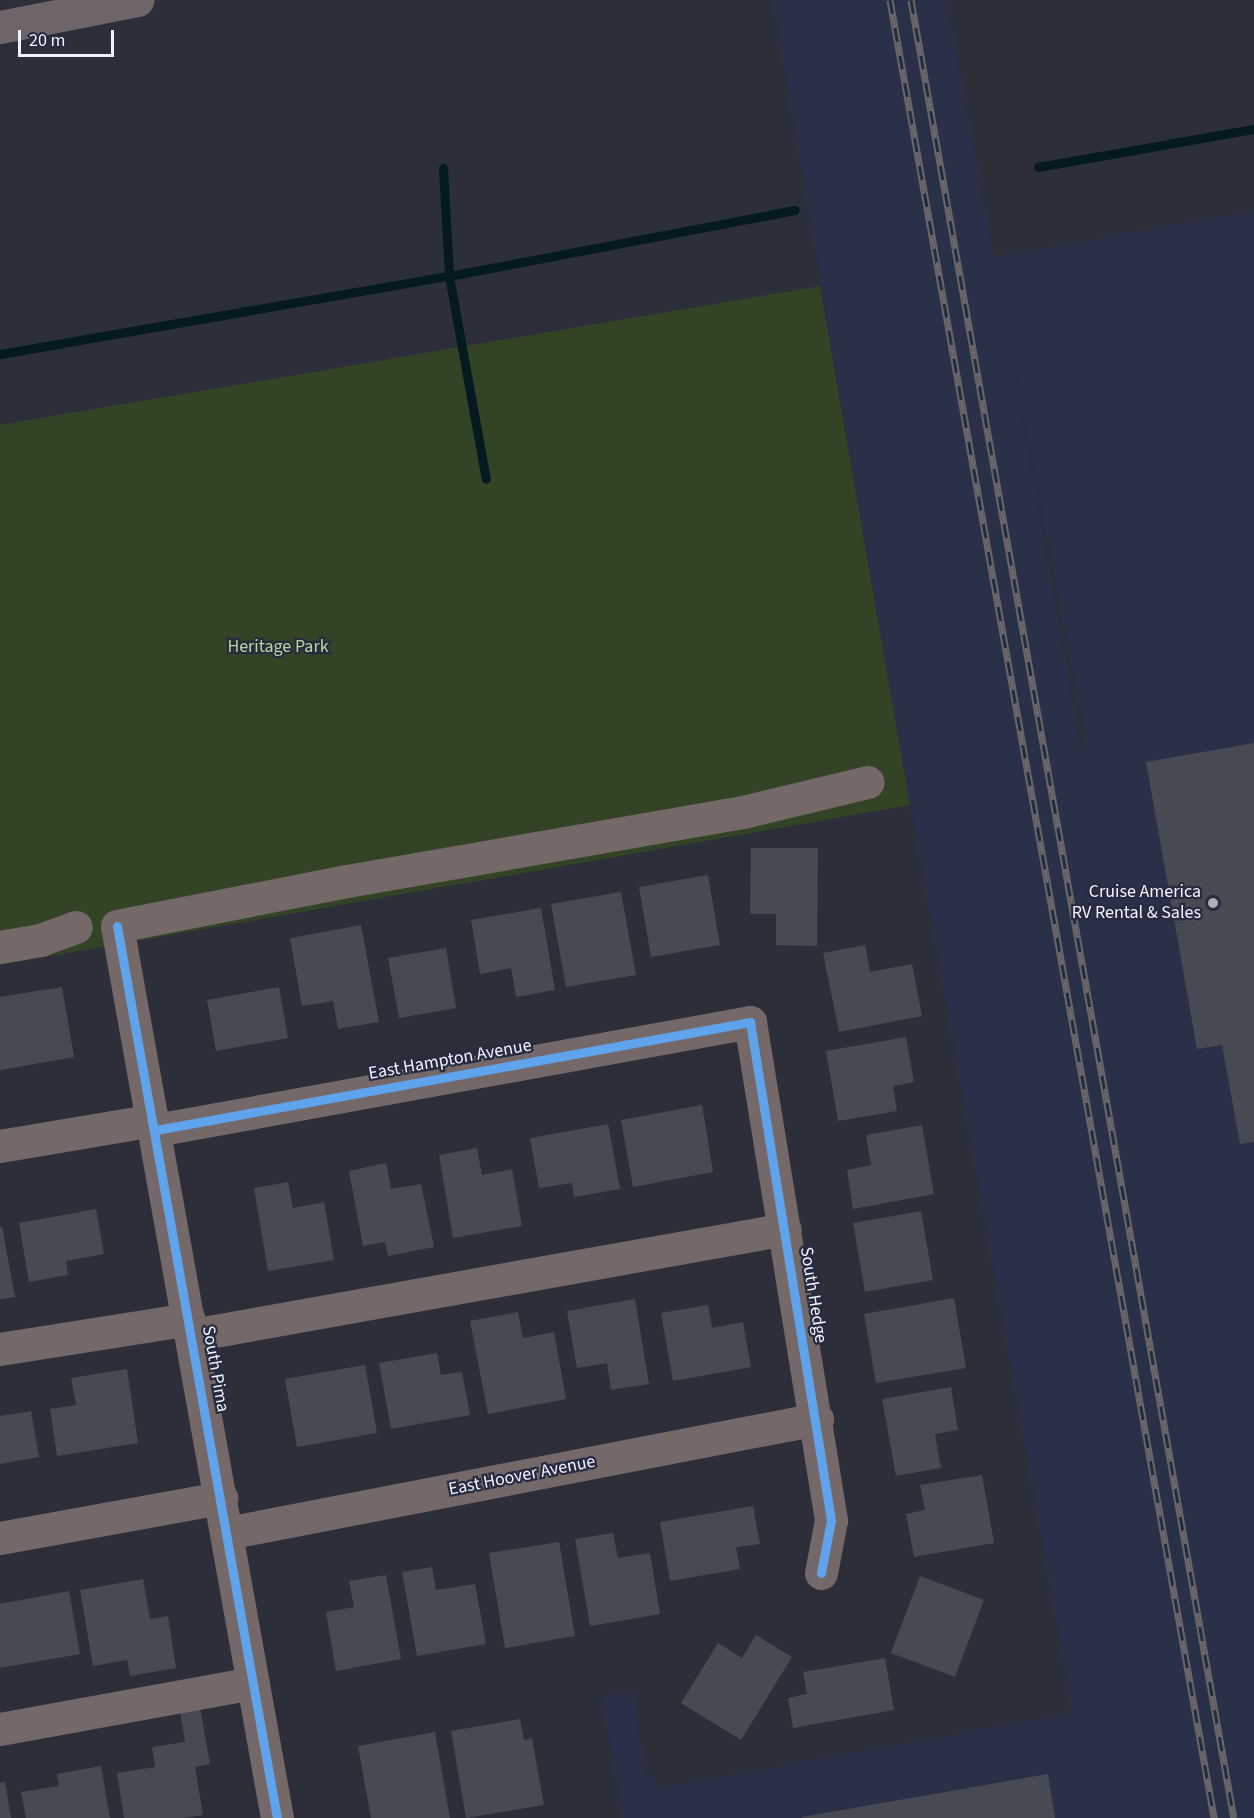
<!DOCTYPE html>
<html>
<head>
<meta charset="utf-8">
<style>
  body { margin:0 }
  #map { position:relative; width:1254px; height:1818px; overflow:hidden; background:#2c2e39; font-family:"Source Sans 3",sans-serif }
  div>[style] { position:absolute }
  .built>* { inset:0; background:#293047 }
  .green>* { inset:0; background:#334325 }
  .stream>* { height:9px; margin:-4.5px; padding:0 4.5px; transform-origin:4.5px; border-radius:4.5px; background:#041a20 }
  .building>* { inset:0; background:#484a53 }
  .minor>* { height:33px; margin:-16.5px; padding:0 16.5px; transform-origin:16.5px; border-radius:16.5px; background:#746868 }
  .highway>* { height:33px; margin:-16.5px; padding:0 16.5px; transform-origin:16.5px; border-radius:16.5px; background:#6d656a }
  .rail>* { height:7px; margin-top:-3.5px; transform-origin:0; background:repeating-linear-gradient(90deg,#262b3f 0 14px,#6a676c 0 28px); box-sizing:border-box; border-block:2px solid #6a676c }
  .cycleway>* { height:9px; margin:-4.5px; padding:0 4.5px; transform-origin:4.5px; border-radius:4.5px; background:#60a3ed }
  .dots>* { width:16px; height:16px; translate:-50% -50%; box-sizing:border-box; border:3px solid #262b3f; border-radius:50% }
  span { translate:-50% -50%; white-space:nowrap; text-align:center; line-height:1.15; -webkit-text-stroke:4.5px #262b3f; paint-order:stroke }
  .park-label { font-size:18px; color:#b7d999 }
  .poi-label { font-size:18px; color:#f0f3fe }
  .right { translate:-100% -50%; text-align:right }
  .street-label { font-size:18px; color:#f0f3fe }
  .scale { position:absolute; left:18px; top:30px; width:96px; height:27px; box-sizing:border-box; border:3px solid #f0f3fe; border-top:0; padding-left:8px; font-size:18px; line-height:21px; white-space:nowrap; color:#f0f3fe; -webkit-text-stroke:4px #262b3f; paint-order:stroke }
</style>
</head>
<body>
<div id="map">
  <div class="built">
    <div style="clip-path:polygon(evenodd,772px 0,947px 0,994px 257px,1254px 211px,1254px 1818px,622px 1818px,601px 1696px,633px 1692px,646px 1774px,664px 1787px,1072px 1713px,910px 805px,772px 0,1007px 330px,1087px 750px,1086px 750px,1081px 747px,1007px 330px)"></div>
  </div>
  <div class="green">
    <div style="clip-path:polygon(820px 286px,910px 805px,0 965px,0 425px)"></div>
  </div>
  <div class="stream">
    <div style="left:1038px;top:167px;width:219px;rotate:-10deg"></div>
    <div style="left:443px;top:168px;width:108px;rotate:86.8deg"></div>
    <div style="left:449px;top:276px;width:206px;rotate:79.7deg"></div>
    <div style="left:0;top:354px;width:456px;rotate:-9.9deg"></div>
    <div style="left:449px;top:276px;width:352px;rotate:-10.8deg"></div>
  </div>
  <div class="building">
    <div style="clip-path:polygon(1254px 743px,1254px 1142px,1240px 1144px,1222px 1045px,1197px 1049px,1146px 762px)"></div>
    <div style="clip-path:polygon(751px 848px,818px 848px,817px 946px,776px 945px,776px 914px,750px 914px)"></div>
    <div style="clip-path:polygon(708px 875px,720px 945px,651px 957px,639px 887px)"></div>
    <div style="clip-path:polygon(621px 892px,636px 975px,566px 987px,551px 904px)"></div>
    <div style="clip-path:polygon(541px 908px,555px 990px,516px 997px,511px 968px,480px 974px,471px 920px)"></div>
    <div style="clip-path:polygon(361px 925px,379px 1022px,338px 1029px,333px 1001px,302px 1006px,290px 938px)"></div>
    <div style="clip-path:polygon(865px 945px,870px 972px,912px 964px,922px 1016px,839px 1032px,823px 953px)"></div>
    <div style="clip-path:polygon(446px 948px,456px 1008px,399px 1018px,388px 958px)"></div>
    <div style="clip-path:polygon(62px 987px,74px 1057px,0 1070px,0 997px)"></div>
    <div style="clip-path:polygon(279px 987px,288px 1038px,216px 1051px,207px 1000px)"></div>
    <div style="clip-path:polygon(906px 1037px,914px 1082px,893px 1086px,897px 1111px,838px 1121px,826px 1051px)"></div>
    <div style="clip-path:polygon(702px 1105px,713px 1172px,633px 1187px,621px 1120px)"></div>
    <div style="clip-path:polygon(608px 1124px,620px 1189px,574px 1197px,572px 1183px,539px 1188px,530px 1138px)"></div>
    <div style="clip-path:polygon(922px 1125px,934px 1194px,853px 1209px,847px 1170px,871px 1165px,866px 1135px)"></div>
    <div style="clip-path:polygon(477px 1148px,482px 1175px,512px 1169px,522px 1226px,453px 1238px,439px 1155px)"></div>
    <div style="clip-path:polygon(386px 1163px,391px 1189px,421px 1184px,434px 1247px,388px 1256px,385px 1242px,363px 1246px,349px 1171px)"></div>
    <div style="clip-path:polygon(288px 1182px,293px 1208px,324px 1202px,334px 1260px,268px 1271px,254px 1188px)"></div>
    <div style="clip-path:polygon(96px 1209px,104px 1254px,66px 1261px,68px 1275px,29px 1282px,19px 1223px)"></div>
    <div style="clip-path:polygon(921px 1211px,933px 1280px,865px 1292px,853px 1223px)"></div>
    <div style="clip-path:polygon(0 1227px,2px 1227px,15px 1297px,0 1299px)"></div>
    <div style="clip-path:polygon(954px 1298px,966px 1368px,876px 1383px,864px 1314px)"></div>
    <div style="clip-path:polygon(635px 1299px,649px 1384px,611px 1390px,607px 1363px,577px 1368px,567px 1311px)"></div>
    <div style="clip-path:polygon(708px 1305px,712px 1328px,743px 1322px,751px 1367px,673px 1381px,661px 1313px)"></div>
    <div style="clip-path:polygon(518px 1312px,523px 1338px,554px 1332px,566px 1399px,488px 1414px,470px 1321px)"></div>
    <div style="clip-path:polygon(437px 1353px,441px 1375px,462px 1372px,470px 1415px,391px 1429px,379px 1363px)"></div>
    <div style="clip-path:polygon(365px 1365px,377px 1433px,297px 1447px,285px 1379px)"></div>
    <div style="clip-path:polygon(127px 1369px,138px 1443px,57px 1456px,50px 1409px,76px 1405px,71px 1378px)"></div>
    <div style="clip-path:polygon(951px 1387px,958px 1430px,935px 1434px,941px 1468px,896px 1476px,882px 1399px)"></div>
    <div style="clip-path:polygon(31px 1411px,39px 1457px,0 1464px,0 1416px)"></div>
    <div style="clip-path:polygon(982px 1475px,994px 1543px,914px 1557px,906px 1514px,925px 1510px,920px 1485px)"></div>
    <div style="clip-path:polygon(753px 1506px,760px 1544px,736px 1547px,740px 1569px,670px 1581px,660px 1522px)"></div>
    <div style="clip-path:polygon(613px 1533px,618px 1558px,650px 1553px,660px 1614px,590px 1626px,575px 1539px)"></div>
    <div style="clip-path:polygon(559px 1542px,575px 1636px,505px 1648px,489px 1553px)"></div>
    <div style="clip-path:polygon(432px 1567px,436px 1590px,475px 1584px,486px 1644px,417px 1656px,402px 1572px)"></div>
    <div style="clip-path:polygon(386px 1575px,401px 1659px,336px 1671px,326px 1612px,354px 1607px,349px 1581px)"></div>
    <div style="clip-path:polygon(920px 1576px,984px 1600px,955px 1677px,891px 1653px)"></div>
    <div style="clip-path:polygon(143px 1579px,150px 1619px,168px 1616px,176px 1668px,130px 1676px,127px 1660px,93px 1666px,80px 1590px)"></div>
    <div style="clip-path:polygon(69px 1591px,80px 1654px,0 1668px,0 1604px)"></div>
    <div style="clip-path:polygon(756px 1635px,792px 1657px,741px 1740px,681px 1703px,718px 1643px,742px 1658px)"></div>
    <div style="clip-path:polygon(885px 1658px,894px 1710px,793px 1728px,788px 1698px,807px 1694px,803px 1672px)"></div>
    <div style="clip-path:polygon(200px 1707px,210px 1764px,195px 1767px,203px 1815px,184px 1818px,124px 1818px,117px 1773px,155px 1767px,152px 1747px,185px 1742px,180px 1711px)"></div>
    <div style="clip-path:polygon(520px 1719px,524px 1740px,532px 1738px,544px 1805px,466px 1818px,451px 1731px)"></div>
    <div style="clip-path:polygon(435px 1732px,450px 1818px,371px 1818px,358px 1746px)"></div>
    <div style="clip-path:polygon(101px 1766px,110px 1818px,26px 1818px,21px 1792px,59px 1786px,57px 1774px)"></div>
    <div style="clip-path:polygon(1048px 1774px,1055px 1818px,802px 1818px,802px 1817px)"></div>
    <div style="clip-path:polygon(5px 1782px,11px 1818px,0 1818px,0 1783px)"></div>
  </div>
  <div class="minor">
    <div style="left:0;top:947px;width:41px;rotate:-9.9deg"></div>
    <div style="left:40px;top:940px;width:38px;rotate:-20deg"></div>
    <div style="left:156px;top:1130px;width:604px;rotate:-10.3deg"></div>
    <div style="left:750px;top:1022px;width:505px;rotate:80.76deg"></div>
    <div style="left:831px;top:1520px;width:54px;rotate:100.7deg"></div>
    <div style="left:0;top:1146px;width:156px;rotate:-9.6deg"></div>
    <div style="left:192px;top:1335px;width:602px;rotate:-10.13deg"></div>
    <div style="left:0;top:1349px;width:191px;rotate:-9deg"></div>
    <div style="left:227px;top:1533px;width:601px;rotate:-10.94deg"></div>
    <div style="left:0;top:1538px;width:225px;rotate:-10.3deg"></div>
    <div style="left:0;top:1729px;width:257px;rotate:-10.3deg"></div>
    <div style="left:277px;top:1818px;width:906px;rotate:-100.17deg"></div>
    <div style="left:117px;top:926px;width:234px;rotate:-11.1deg"></div>
    <div style="left:347px;top:881px;width:406px;rotate:-9.9deg"></div>
    <div style="left:747px;top:811px;width:124px;rotate:-13.5deg"></div>
  </div>
  <div class="highway">
    <div style="left:0;top:27px;width:140px;rotate:-11.1deg"></div>
  </div>
  <div class="rail">
    <div style="left:890px;top:0;width:1847px;rotate:79.89deg"></div>
    <div style="left:911px;top:0;width:1846px;rotate:79.93deg"></div>
  </div>
  <div class="cycleway">
    <div style="left:117px;top:926px;width:906px;rotate:79.83deg"></div>
    <div style="left:156px;top:1130px;width:604px;rotate:-10.3deg"></div>
    <div style="left:750px;top:1022px;width:505px;rotate:80.76deg"></div>
    <div style="left:831px;top:1520px;width:54px;rotate:100.7deg"></div>
  </div>
  <div class="dots">
    <div style="left:1213px;top:903px;background:#abaeb9"></div>
  </div>
  <div class="park-label">
    <span style="left:278px;top:647px">Heritage Park</span>
  </div>
  <div class="poi-label">
    <span class="right" style="left:1201px;top:903px">Cruise America<br>RV Rental &amp; Sales</span>
  </div>
  <div class="street-label">
    <span style="left:450px;top:1060px;rotate:-10deg">East Hampton Avenue</span>
    <span style="left:813px;top:1295px;rotate:81deg">South Hedge</span>
    <span style="left:215px;top:1369px;rotate:80deg">South Pima</span>
    <span style="left:522px;top:1476px;rotate:-11deg">East Hoover Avenue</span>
  </div>
  <div class="scale">20 m</div>
</div>
</body>
</html>
